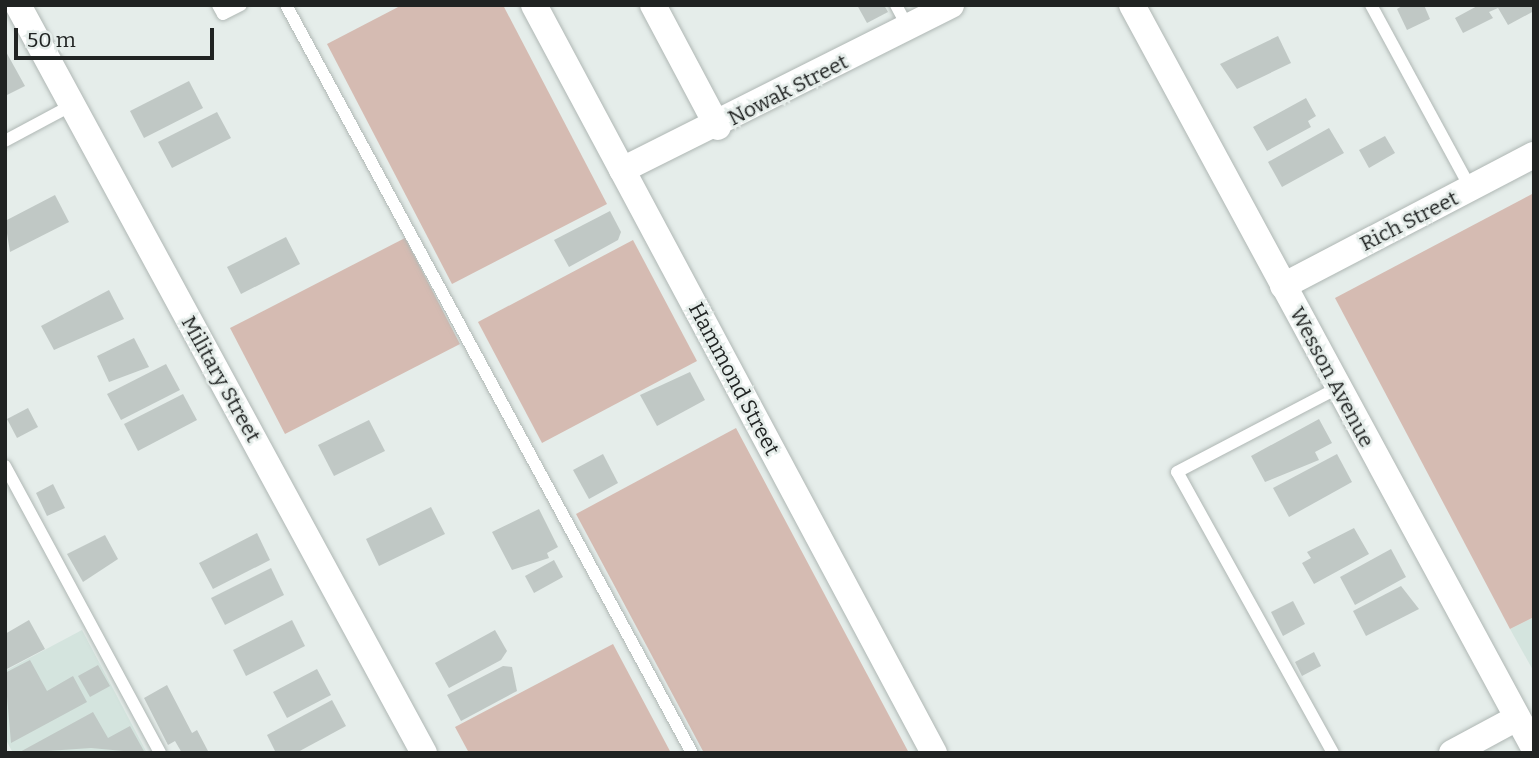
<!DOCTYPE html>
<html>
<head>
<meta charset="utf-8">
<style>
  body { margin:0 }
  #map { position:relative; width:1539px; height:758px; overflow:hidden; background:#e5edea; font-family:Bitter,serif }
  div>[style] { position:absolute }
  .built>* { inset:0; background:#d4e4de }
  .green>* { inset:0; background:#d5bbb2 }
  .building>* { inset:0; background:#c0c8c5 }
  .roads { filter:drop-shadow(0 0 2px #afb7b4) drop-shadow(0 0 2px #afb7b4) }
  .service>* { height:12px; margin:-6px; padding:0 6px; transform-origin:6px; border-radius:6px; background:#fff }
  .minor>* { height:26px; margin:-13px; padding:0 13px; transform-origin:13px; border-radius:13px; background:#fff }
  span { translate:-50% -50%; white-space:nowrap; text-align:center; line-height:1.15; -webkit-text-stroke:5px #e5edea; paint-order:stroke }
  .street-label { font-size:21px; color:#202322 }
  .frame { position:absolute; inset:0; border:7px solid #202322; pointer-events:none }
  .scale { position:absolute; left:14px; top:28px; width:200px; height:32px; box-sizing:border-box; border:4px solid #202322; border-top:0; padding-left:9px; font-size:21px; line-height:24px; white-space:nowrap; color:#202322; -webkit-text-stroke:5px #e5edea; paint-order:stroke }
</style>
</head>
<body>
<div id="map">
  <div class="built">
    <div style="clip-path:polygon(1534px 617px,1534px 672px,1510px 629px)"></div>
    <div style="clip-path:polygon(82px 630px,147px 753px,13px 753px,5px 738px,5px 671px)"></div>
  </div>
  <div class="green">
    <div style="clip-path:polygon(402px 5px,503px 5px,607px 204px,452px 284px,327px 44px)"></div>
    <div style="clip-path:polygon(1534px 193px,1534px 617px,1510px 629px,1335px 298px)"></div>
    <div style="clip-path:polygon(405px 238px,460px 344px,285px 434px,230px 328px)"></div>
    <div style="clip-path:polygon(633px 240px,697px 361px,542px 443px,478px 322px)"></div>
    <div style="clip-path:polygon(736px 428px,909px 753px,704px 753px,576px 514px)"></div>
    <div style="clip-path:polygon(613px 644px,671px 753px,469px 753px,455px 727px)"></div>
  </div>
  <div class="building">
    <div style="clip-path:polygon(857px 5px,884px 5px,888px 12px,867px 23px)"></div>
    <div style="clip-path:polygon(1404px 5px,1424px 5px,1430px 19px,1407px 30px,1397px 9px)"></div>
    <div style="clip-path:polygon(1479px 5px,1534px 5px,1534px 11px,1508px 25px,1498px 8px,1489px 12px,1493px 18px,1463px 33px,1455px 18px)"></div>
    <div style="clip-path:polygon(1278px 36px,1291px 63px,1237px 89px,1220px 64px)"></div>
    <div style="clip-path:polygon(5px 50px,25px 86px,5px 96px)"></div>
    <div style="clip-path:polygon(189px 81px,203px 108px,144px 138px,130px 111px)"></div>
    <div style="clip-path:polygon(1306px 98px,1316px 116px,1308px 121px,1311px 127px,1267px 151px,1253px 127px)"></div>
    <div style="clip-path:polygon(217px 112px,231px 138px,172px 168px,158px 142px)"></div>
    <div style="clip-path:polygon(1329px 128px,1344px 153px,1282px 187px,1268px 162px)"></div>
    <div style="clip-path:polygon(1385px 136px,1395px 153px,1369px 168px,1359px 150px)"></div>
    <div style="clip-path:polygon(55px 195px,69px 222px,10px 252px,5px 221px)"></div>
    <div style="clip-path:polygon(610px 211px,621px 232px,618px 240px,569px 267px,554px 240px)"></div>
    <div style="clip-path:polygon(286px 237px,300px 264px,241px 294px,227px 267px)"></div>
    <div style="clip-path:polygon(109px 290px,124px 319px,54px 350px,41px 326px)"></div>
    <div style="clip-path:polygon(134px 338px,149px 367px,109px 382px,97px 356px)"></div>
    <div style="clip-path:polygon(166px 364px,180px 390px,121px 420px,107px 394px)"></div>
    <div style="clip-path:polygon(690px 372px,705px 400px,657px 426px,640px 395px)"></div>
    <div style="clip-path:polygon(183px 394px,197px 420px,138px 451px,124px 424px)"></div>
    <div style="clip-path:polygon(28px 408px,38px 427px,17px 438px,7px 419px)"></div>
    <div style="clip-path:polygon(1319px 419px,1332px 443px,1315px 452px,1319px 460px,1265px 482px,1251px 456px)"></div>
    <div style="clip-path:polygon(369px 420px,385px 451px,334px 476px,318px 445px)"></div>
    <div style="clip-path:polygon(603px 454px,618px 483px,589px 499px,573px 470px)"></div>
    <div style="clip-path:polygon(1337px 454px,1352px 482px,1289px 517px,1273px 488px)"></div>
    <div style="clip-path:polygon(53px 484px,65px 508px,47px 516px,36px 493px)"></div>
    <div style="clip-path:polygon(431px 507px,445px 534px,379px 566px,366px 539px)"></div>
    <div style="clip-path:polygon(539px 509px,558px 547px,547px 553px,549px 558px,512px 570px,492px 532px)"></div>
    <div style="clip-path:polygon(1354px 528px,1369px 554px,1314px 584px,1302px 563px,1311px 558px,1307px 552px)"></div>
    <div style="clip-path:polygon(257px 533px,270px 560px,213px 589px,199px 563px)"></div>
    <div style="clip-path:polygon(105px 535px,118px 559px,83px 582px,67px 554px)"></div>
    <div style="clip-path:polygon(1391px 549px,1406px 577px,1355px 605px,1340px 577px)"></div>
    <div style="clip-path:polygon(554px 560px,563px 577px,534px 593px,525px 576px)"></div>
    <div style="clip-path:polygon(271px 568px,284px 595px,225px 625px,211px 598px)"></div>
    <div style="clip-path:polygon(1401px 586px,1419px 609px,1366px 636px,1353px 611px)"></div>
    <div style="clip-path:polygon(1293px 601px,1305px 624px,1283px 636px,1271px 612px)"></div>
    <div style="clip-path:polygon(29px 620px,45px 649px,5px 670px,5px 634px)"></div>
    <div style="clip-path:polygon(292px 620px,305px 646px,246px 676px,233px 650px)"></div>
    <div style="clip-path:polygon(495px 630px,507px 651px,501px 660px,449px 688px,435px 663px)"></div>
    <div style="clip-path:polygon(1314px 652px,1321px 666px,1302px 676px,1295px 662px)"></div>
    <div style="clip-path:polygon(30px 660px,47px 691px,73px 676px,87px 702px,11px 743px,5px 673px)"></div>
    <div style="clip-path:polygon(98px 665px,110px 686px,90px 697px,78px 676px)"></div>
    <div style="clip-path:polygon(503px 666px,512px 667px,517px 691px,461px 721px,447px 695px)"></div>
    <div style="clip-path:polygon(317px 669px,331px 695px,287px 718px,273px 692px)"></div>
    <div style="clip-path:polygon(167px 685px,192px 733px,197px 730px,208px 751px,182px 753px,175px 741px,168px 745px,144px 698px)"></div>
    <div style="clip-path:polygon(332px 700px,346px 726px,296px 753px,276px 753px,267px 735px)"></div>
    <div style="clip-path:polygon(93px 712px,108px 738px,130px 726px,145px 753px,91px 748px,18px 753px)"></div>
  </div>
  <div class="roads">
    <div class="service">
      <div style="left:218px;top:5px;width:10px;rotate:61deg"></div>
      <div style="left:223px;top:14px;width:20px;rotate:-27deg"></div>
      <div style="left:286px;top:5px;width:851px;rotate:61.51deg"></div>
      <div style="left:896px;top:5px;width:26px;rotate:62deg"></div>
      <div style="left:1371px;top:5px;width:209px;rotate:61.5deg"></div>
      <div style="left:5px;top:141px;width:76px;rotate:-28.2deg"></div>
      <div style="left:5px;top:466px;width:326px;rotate:61.6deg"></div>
      <div style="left:1333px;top:753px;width:321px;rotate:-119deg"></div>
      <div style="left:1177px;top:472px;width:182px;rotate:-27.6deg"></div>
    </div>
    <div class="minor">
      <div style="left:18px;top:5px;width:851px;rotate:61.51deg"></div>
      <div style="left:534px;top:5px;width:848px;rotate:61.86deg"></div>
      <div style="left:653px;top:5px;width:138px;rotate:62deg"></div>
      <div style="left:1132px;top:5px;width:845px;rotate:61.58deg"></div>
      <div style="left:622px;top:170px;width:368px;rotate:-26.6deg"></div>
      <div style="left:1283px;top:286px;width:283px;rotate:-27.6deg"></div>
      <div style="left:1452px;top:753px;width:74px;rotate:-28.3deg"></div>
    </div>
  </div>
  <div class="street-label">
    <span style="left:788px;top:90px;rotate:-27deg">Nowak Street</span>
    <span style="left:1409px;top:221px;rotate:-27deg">Rich Street</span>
    <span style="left:1332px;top:377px;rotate:62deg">Wesson Avenue</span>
    <span style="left:221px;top:379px;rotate:61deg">Military Street</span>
    <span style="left:734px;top:379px;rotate:62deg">Hammond Street</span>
  </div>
  <div class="frame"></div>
  <div class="scale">50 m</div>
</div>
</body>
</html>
